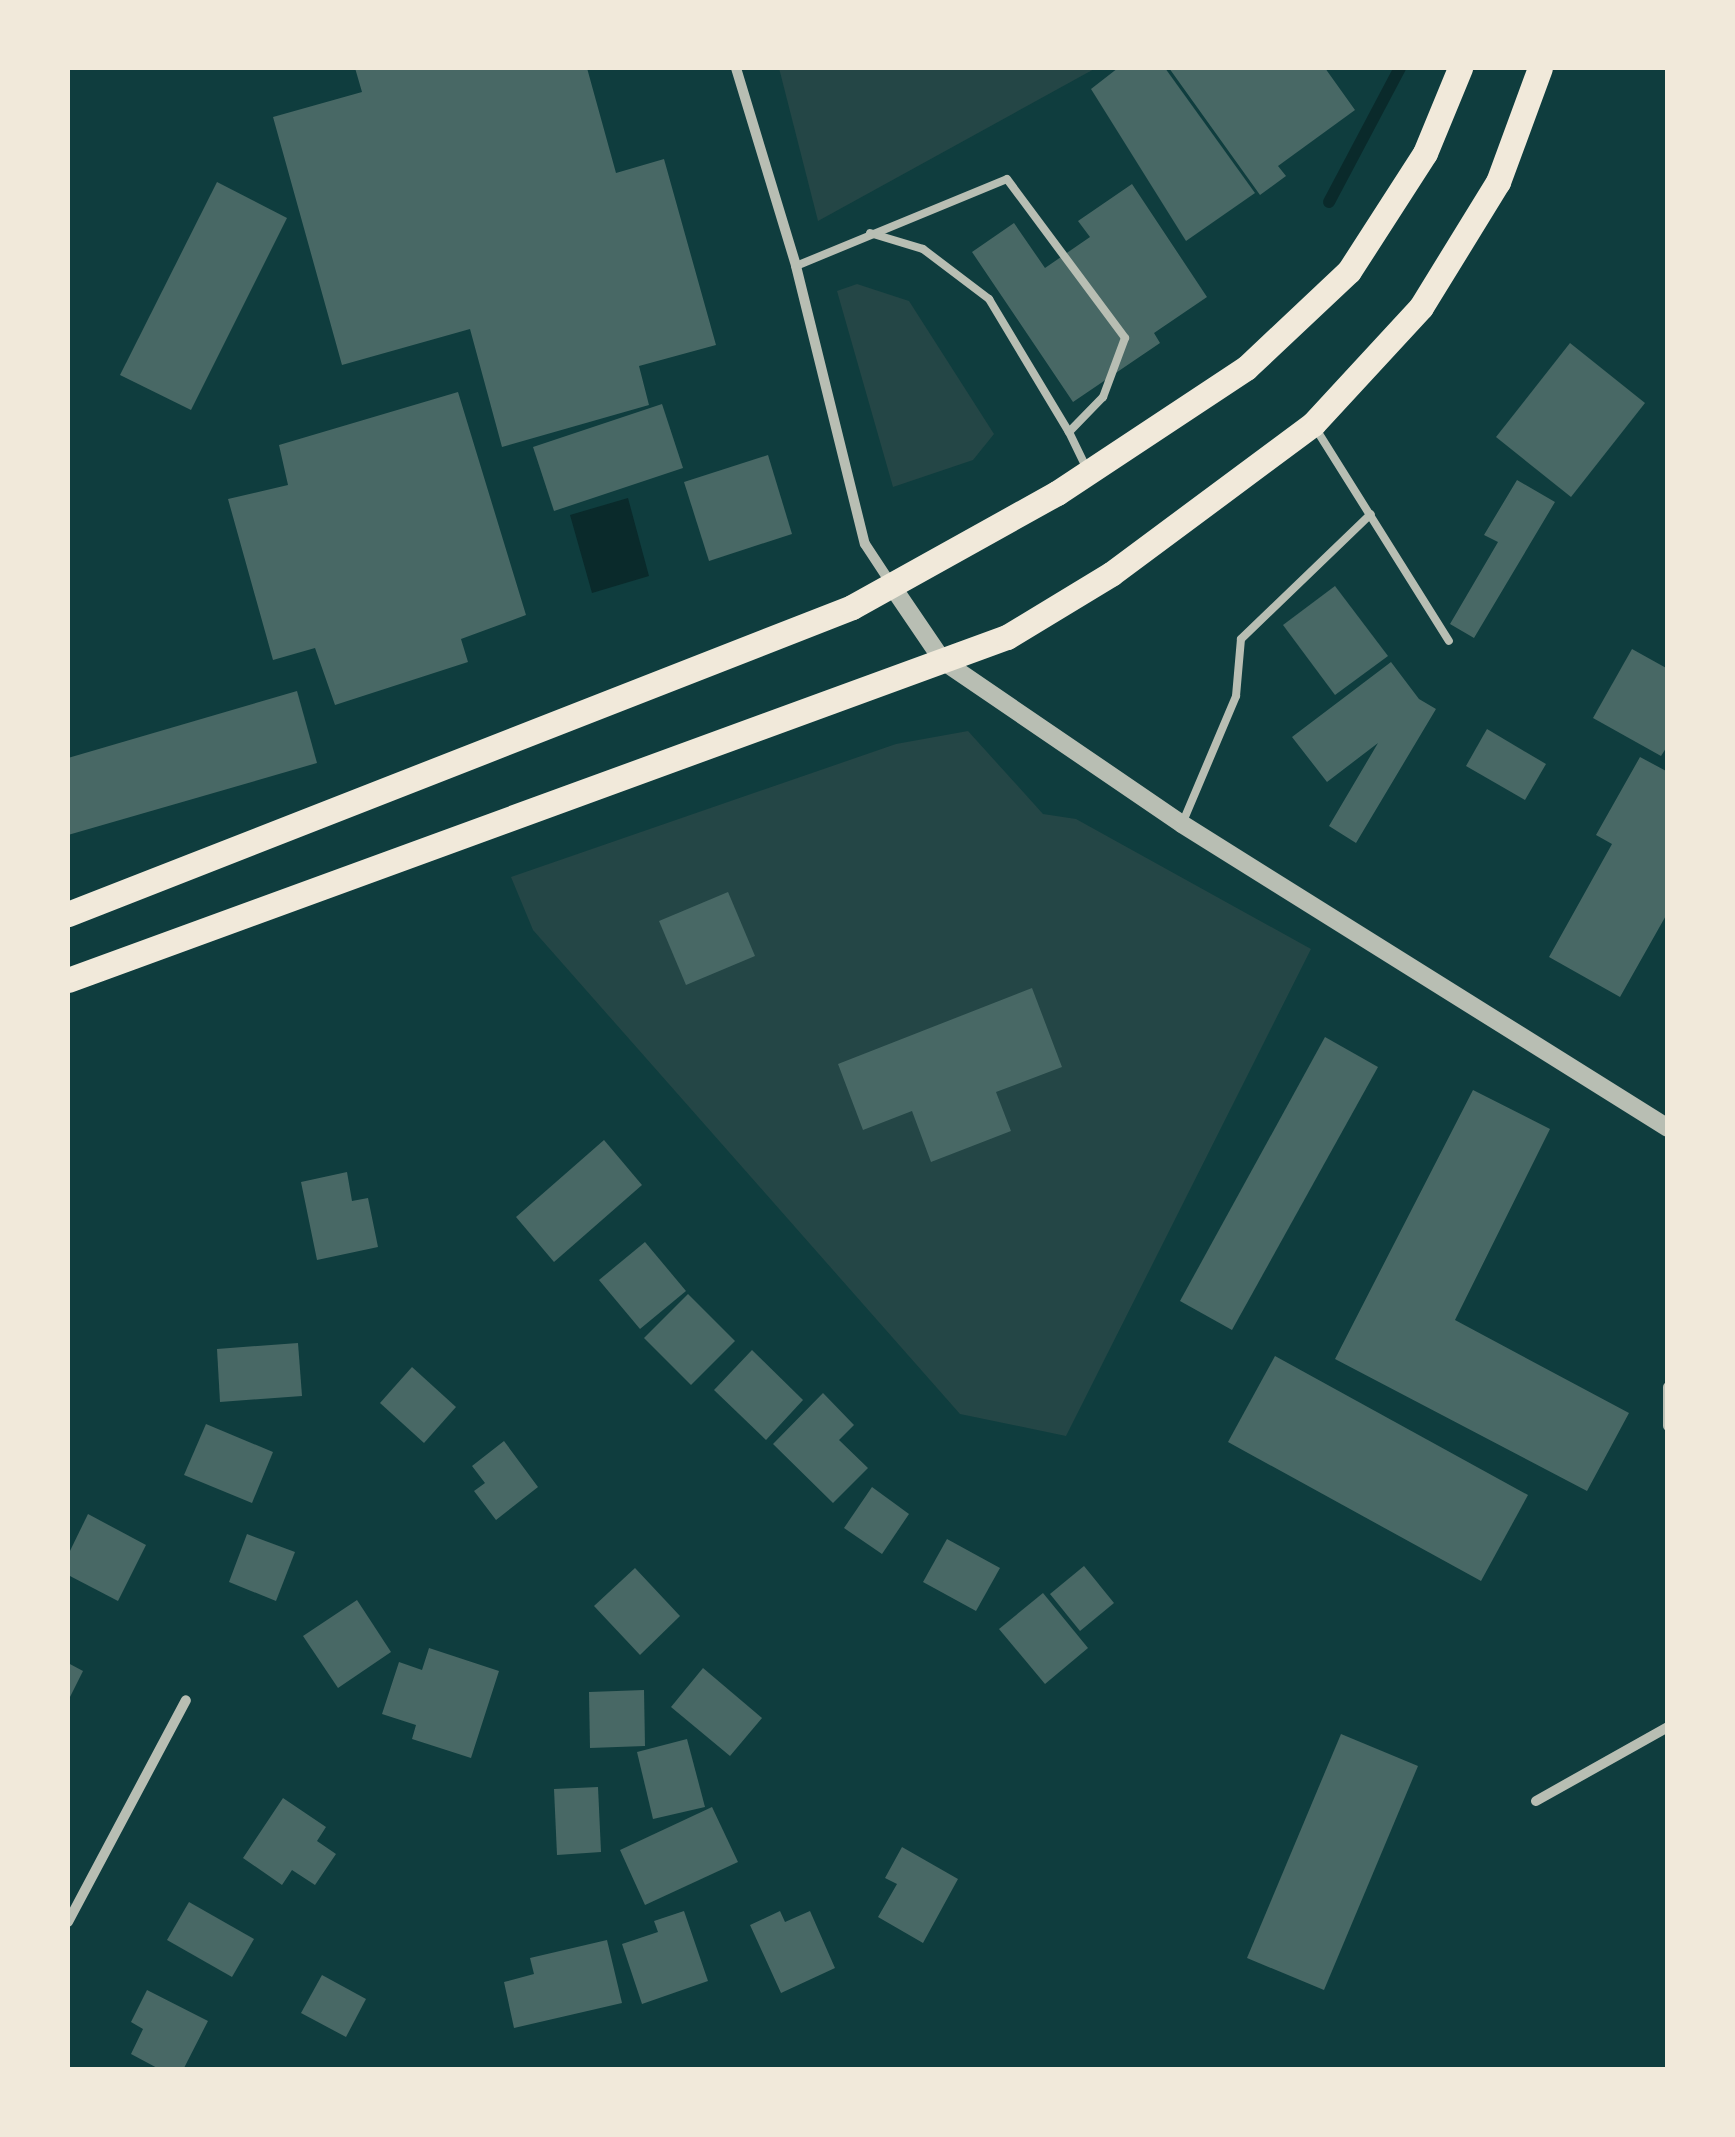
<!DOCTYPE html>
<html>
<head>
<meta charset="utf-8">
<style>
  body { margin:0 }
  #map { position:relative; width:1735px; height:2137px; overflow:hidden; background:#0f3d3e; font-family:Helvetica,sans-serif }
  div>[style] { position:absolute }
  .green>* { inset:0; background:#244646 }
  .water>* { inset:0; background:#0a2a2b }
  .stream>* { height:12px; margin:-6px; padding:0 6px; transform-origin:6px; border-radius:6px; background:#0a2a2b }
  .building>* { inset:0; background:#486865 }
  .service>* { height:8px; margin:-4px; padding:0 4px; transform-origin:4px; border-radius:4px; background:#b8beb3 }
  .minor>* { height:10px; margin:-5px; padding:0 5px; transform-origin:5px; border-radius:5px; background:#b8beb3 }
  .tertiary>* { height:18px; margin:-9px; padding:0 9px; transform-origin:9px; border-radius:9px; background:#b8beb3 }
  .primary>* { height:25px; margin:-12.5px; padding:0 12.5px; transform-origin:12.5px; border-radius:12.5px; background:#f1e9da }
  span { translate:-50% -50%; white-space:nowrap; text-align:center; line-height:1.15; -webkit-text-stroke:8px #f1e9da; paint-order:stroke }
  .frame { position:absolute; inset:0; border:70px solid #f1e9da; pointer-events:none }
</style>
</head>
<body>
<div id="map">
  <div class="green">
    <div style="clip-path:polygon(779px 68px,1096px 68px,818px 221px)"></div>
    <div style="clip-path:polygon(857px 284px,909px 301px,994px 434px,973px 460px,893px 487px,837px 291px)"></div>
    <div style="clip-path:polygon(968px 731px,1043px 814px,1076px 819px,1311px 949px,1066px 1436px,960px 1414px,533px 930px,511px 877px,896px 744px)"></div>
  </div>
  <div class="water">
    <div style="clip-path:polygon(628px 498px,649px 576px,592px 593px,570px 515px)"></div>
  </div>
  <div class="stream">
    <div style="left:1329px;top:202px;width:152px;rotate:-62.1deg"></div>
  </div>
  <div class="building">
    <div style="clip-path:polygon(355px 68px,587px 68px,616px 173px,664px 159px,716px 345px,639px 366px,649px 405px,502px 447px,470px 329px,342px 365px,273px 117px,362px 92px)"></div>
    <div style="clip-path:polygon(1118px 68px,1165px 68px,1255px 193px,1186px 241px,1091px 89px)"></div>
    <div style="clip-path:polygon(1169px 68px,1325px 68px,1355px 110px,1278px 166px,1286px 176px,1260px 195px)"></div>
    <div style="clip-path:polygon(217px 182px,287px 218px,191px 410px,120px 375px)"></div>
    <div style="clip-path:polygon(1132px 184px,1207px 297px,1154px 333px,1160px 343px,1073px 402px,972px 252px,1014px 223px,1045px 268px,1090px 237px,1078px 221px)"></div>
    <div style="clip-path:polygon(1570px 343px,1645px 403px,1571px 497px,1496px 437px)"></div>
    <div style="clip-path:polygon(458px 392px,526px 615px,461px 639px,468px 662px,335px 705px,315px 648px,273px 660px,228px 499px,288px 485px,279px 445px)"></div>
    <div style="clip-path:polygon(662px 404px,683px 468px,554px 511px,533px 447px)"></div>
    <div style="clip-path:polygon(768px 455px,792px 534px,709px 561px,684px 482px)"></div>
    <div style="clip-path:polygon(1517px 480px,1555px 502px,1474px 638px,1450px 624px,1498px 542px,1484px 535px)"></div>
    <div style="clip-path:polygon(1335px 586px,1388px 656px,1335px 695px,1283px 625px)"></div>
    <div style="clip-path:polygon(1632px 649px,1668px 669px,1668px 745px,1661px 756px,1593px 718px)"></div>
    <div style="clip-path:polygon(1391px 662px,1419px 699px,1436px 709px,1356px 843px,1329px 826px,1378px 743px,1327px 782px,1292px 737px)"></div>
    <div style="clip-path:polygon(297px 691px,317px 763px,68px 835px,68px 758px)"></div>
    <div style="clip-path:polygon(1487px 729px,1546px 764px,1525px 800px,1466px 766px)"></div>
    <div style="clip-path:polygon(1640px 757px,1668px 772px,1668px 912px,1620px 997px,1549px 957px,1612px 844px,1596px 835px)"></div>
    <div style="clip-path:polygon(728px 892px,755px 956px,686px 985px,659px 921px)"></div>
    <div style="clip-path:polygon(1032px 988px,1062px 1067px,996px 1092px,1011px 1131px,931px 1162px,912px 1111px,863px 1130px,838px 1064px)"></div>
    <div style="clip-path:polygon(1325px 1037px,1378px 1067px,1232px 1330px,1180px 1301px)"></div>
    <div style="clip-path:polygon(1473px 1090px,1550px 1129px,1455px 1320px,1629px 1413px,1587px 1491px,1335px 1359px)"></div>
    <div style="clip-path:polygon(604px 1140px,642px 1185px,554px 1262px,516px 1217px)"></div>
    <div style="clip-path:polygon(347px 1172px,352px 1201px,368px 1198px,378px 1247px,317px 1260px,301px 1182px)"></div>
    <div style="clip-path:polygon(645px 1242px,686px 1291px,640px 1329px,599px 1280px)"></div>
    <div style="clip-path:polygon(688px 1294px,735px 1341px,691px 1385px,644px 1338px)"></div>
    <div style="clip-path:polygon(298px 1343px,302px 1396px,220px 1402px,217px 1349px)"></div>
    <div style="clip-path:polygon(752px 1350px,803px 1400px,766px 1440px,714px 1390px)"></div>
    <div style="clip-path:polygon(1275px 1356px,1528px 1495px,1481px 1581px,1228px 1442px)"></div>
    <div style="clip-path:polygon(412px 1367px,456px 1407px,424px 1443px,380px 1403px)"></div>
    <div style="clip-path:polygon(823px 1393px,854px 1425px,839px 1440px,868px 1468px,833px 1503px,773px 1444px)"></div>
    <div style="clip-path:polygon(206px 1424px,273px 1452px,252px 1503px,184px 1475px)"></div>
    <div style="clip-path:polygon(504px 1441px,538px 1487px,496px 1520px,474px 1491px,485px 1483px,472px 1466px)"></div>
    <div style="clip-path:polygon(872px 1487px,909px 1514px,882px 1554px,844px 1528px)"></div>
    <div style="clip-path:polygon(88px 1514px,146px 1545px,118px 1601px,68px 1575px,68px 1555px)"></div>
    <div style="clip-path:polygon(247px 1534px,295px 1552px,276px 1601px,229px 1582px)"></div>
    <div style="clip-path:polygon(947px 1539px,1000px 1568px,976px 1611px,923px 1582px)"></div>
    <div style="clip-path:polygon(1084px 1566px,1114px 1603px,1080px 1631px,1050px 1594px)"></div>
    <div style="clip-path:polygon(635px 1568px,680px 1616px,640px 1655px,594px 1606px)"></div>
    <div style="clip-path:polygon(1043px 1593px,1088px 1648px,1045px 1684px,999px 1629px)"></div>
    <div style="clip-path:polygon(357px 1600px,391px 1652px,338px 1688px,303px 1636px)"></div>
    <div style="clip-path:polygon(429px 1648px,499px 1671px,471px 1758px,412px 1739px,416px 1725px,382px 1714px,399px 1662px,422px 1670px)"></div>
    <div style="clip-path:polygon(68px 1663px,83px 1671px,68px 1701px)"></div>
    <div style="clip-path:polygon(703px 1668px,762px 1718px,730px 1756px,671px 1707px)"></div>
    <div style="clip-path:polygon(644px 1690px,645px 1746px,590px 1748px,589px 1692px)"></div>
    <div style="clip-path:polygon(1341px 1734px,1418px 1766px,1324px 1990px,1247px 1958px)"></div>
    <div style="clip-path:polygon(687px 1739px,705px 1807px,653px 1819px,637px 1752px)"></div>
    <div style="clip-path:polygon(598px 1787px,601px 1852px,557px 1855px,554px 1789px)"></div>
    <div style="clip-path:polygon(283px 1798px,326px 1827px,317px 1841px,336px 1854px,315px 1885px,292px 1870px,282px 1885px,243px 1858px)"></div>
    <div style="clip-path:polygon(712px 1807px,738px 1862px,645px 1905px,620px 1850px)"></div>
    <div style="clip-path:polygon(902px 1847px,958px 1879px,923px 1943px,878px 1917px,897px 1884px,885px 1878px)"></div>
    <div style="clip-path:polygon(189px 1902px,254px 1939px,232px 1977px,167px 1940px)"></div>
    <div style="clip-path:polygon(684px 1911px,708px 1981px,642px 2004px,622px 1944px,658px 1932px,654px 1921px)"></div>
    <div style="clip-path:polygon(780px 1911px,785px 1922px,810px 1911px,835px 1968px,781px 1993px,750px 1925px)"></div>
    <div style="clip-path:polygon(607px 1940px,622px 2003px,514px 2028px,504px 1982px,534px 1974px,530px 1958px)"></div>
    <div style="clip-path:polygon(322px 1975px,366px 1999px,346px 2037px,301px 2013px)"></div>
    <div style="clip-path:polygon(147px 1990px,208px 2021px,183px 2070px,161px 2070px,131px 2054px,143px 2029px,131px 2022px)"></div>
  </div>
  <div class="service">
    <div style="left:870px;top:233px;width:55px;rotate:16.8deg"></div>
    <div style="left:923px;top:249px;width:83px;rotate:37.1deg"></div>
    <div style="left:989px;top:299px;width:155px;rotate:59deg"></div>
    <div style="left:796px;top:266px;width:228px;rotate:-22.4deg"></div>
    <div style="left:1007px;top:179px;width:198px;rotate:53.4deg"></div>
    <div style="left:1125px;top:338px;width:63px;rotate:110.4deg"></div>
    <div style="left:1103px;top:397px;width:49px;rotate:134.2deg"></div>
    <div style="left:1069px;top:432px;width:41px;rotate:64.1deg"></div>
    <div style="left:1316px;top:429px;width:250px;rotate:57.9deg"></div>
    <div style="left:1182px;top:824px;width:139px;rotate:-67.1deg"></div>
    <div style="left:1236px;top:696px;width:57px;rotate:-85deg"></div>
    <div style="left:1241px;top:639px;width:180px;rotate:-43.9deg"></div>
  </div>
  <div class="minor">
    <div style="left:736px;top:68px;width:207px;rotate:73.1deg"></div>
    <div style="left:796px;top:266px;width:286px;rotate:76.1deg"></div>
    <div style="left:865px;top:544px;width:49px;rotate:56.6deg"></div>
    <div style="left:1668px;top:1387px;width:39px;rotate:90deg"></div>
    <div style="left:1536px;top:1801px;width:151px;rotate:-29.3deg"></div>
    <div style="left:68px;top:1922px;width:251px;rotate:-62deg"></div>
  </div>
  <div class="tertiary">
    <div style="left:892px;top:586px;width:91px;rotate:55.8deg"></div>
    <div style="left:943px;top:661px;width:289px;rotate:34.3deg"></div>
    <div style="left:1182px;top:824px;width:573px;rotate:32.03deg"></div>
  </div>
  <div class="primary">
    <div style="left:68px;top:914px;width:842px;rotate:-21.38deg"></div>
    <div style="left:852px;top:607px;width:235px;rotate:-29.1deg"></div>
    <div style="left:1057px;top:493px;width:227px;rotate:-33.5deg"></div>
    <div style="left:1246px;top:368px;width:141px;rotate:-43.3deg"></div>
    <div style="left:1349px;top:271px;width:140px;rotate:-57.2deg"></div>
    <div style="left:1425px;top:153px;width:92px;rotate:-67.6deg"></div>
    <div style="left:68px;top:980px;width:1000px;rotate:-20.07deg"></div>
    <div style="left:1007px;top:637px;width:122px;rotate:-31.2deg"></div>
    <div style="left:1111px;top:574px;width:252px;rotate:-36.6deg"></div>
    <div style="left:1313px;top:424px;width:159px;rotate:-47.3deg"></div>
    <div style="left:1421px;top:307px;width:147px;rotate:-58.4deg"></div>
    <div style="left:1498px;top:182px;width:121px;rotate:-69.8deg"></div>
  </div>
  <div class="frame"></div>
</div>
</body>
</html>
